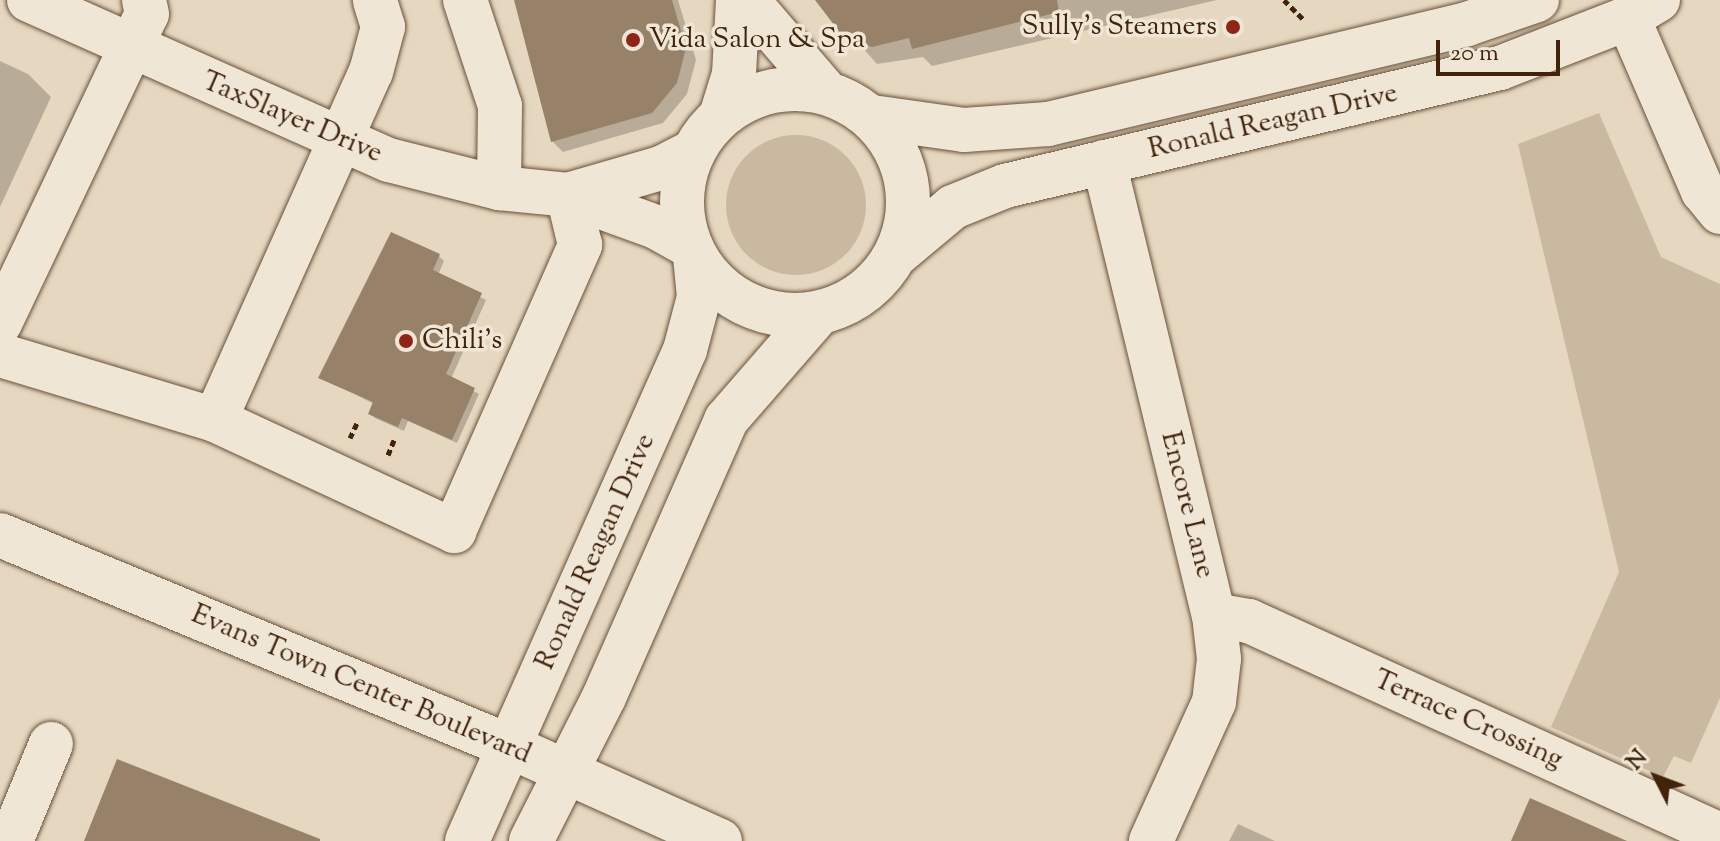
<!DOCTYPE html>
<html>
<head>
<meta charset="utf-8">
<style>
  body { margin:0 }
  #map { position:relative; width:1720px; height:841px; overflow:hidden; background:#e6d8c0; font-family:"Sorts Mill Goudy",serif }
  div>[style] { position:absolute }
  .green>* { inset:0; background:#cab9a1 }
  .round { border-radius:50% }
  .shadow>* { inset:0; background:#0003 }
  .building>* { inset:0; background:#978169 }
  .path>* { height:5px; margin-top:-2.5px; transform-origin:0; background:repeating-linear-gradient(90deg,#41220b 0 6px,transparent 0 10px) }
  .roads { filter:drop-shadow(0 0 2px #6a5038) drop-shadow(0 0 2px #6a5038) }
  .minor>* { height:44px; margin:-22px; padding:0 22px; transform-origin:22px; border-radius:22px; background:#efe6d6 }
  .minor>.ring { margin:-22px; padding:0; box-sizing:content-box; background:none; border:44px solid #efe6d6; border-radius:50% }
  .dots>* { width:22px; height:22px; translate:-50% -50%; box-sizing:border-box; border:4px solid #efe6d6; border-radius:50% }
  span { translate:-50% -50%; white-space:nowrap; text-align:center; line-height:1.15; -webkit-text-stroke:7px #efe6d6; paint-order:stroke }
  .poi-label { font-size:28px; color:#41220b }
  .right { translate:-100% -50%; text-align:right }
  .left { translate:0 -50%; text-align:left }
  .street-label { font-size:28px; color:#41220b }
  .north { position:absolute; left:1616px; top:737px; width:80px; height:80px; -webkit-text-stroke:6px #efe6d6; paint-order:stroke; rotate:312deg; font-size:22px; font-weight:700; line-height:32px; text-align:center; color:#41220b }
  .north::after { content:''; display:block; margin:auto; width:28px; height:36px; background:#41220b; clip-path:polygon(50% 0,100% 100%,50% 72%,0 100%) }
  .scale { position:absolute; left:1436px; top:40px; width:124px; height:36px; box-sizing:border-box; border:4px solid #41220b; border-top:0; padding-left:10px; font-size:24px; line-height:28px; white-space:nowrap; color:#41220b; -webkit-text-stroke:6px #efe6d6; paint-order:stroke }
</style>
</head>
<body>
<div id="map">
  <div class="green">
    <div style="clip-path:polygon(1599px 113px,1661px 257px,1720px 284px,1720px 698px,1691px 763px,1674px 756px,1663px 777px,1551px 727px,1619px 572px,1518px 144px)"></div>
    <div class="round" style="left:726px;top:135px;width:140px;height:140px"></div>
  </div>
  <div class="shadow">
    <div style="clip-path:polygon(529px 0,678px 0,696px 60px,687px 94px,663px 123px,563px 152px,552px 141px)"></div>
    <div style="clip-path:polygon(820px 0,1217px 0,932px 66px,923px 57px,877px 64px)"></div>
    <div style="clip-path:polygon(0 61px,28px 74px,51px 97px,0 207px)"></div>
    <div style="clip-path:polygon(439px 256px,444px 261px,438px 275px,486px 300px,451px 379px,479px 394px,457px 443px,408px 421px,404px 431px,375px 418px,370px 413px,374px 404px,321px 377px)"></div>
    <div style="clip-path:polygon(1238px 824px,1275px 841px,1229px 841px)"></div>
  </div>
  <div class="building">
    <div style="clip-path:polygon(514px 0,672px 0,686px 48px,677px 83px,652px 113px,551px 142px)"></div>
    <div style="clip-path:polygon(815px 0,1057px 0,1059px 12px,912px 49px,909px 38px,872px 47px,844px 38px)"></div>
    <div style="clip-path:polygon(391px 232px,440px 254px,433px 270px,482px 293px,446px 374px,475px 388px,452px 440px,402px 418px,398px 427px,368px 414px,373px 402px,318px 378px)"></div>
    <div style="clip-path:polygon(117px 759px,320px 839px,320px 841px,84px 841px)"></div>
    <div style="clip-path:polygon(1530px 798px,1627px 841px,1511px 841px)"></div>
  </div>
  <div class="path">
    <div style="left:1284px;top:0;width:27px;rotate:45deg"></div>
    <div style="left:350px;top:438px;width:19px;rotate:-65deg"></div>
    <div style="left:388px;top:455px;width:18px;rotate:-68deg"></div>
  </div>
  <div class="roads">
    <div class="minor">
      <div style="left:29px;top:0;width:394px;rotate:24deg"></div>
      <div style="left:389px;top:160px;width:114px;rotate:14.3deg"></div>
      <div style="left:499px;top:188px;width:69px;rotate:5.8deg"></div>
      <div style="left:568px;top:195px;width:94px;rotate:20deg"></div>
      <div style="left:656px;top:227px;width:39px;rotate:29deg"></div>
      <div style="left:465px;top:0;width:112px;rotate:71.7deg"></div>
      <div style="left:500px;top:106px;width:82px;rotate:90.7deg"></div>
      <div style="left:747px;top:0;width:121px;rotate:49.3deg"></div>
      <div style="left:1628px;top:18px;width:189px;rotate:66.6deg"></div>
      <div style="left:1703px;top:191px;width:27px;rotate:51deg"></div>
      <div class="ring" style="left:682px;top:89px;width:182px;height:182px"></div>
      <div style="left:721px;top:116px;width:44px;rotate:-72.8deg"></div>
      <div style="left:734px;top:74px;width:74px;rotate:-86.9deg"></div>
      <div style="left:872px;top:117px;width:93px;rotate:8deg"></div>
      <div style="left:964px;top:130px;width:84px;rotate:-4.1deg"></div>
      <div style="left:1048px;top:124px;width:431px;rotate:-13.4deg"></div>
      <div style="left:1467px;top:24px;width:74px;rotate:-18.9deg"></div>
      <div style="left:1104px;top:162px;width:466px;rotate:76.4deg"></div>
      <div style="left:1214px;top:615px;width:44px;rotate:83.5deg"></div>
      <div style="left:1219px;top:659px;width:43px;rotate:96.6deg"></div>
      <div style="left:1214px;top:702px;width:153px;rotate:114.4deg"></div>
      <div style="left:568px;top:195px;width:97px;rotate:-16.2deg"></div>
      <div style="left:661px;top:168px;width:37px;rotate:-27deg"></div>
      <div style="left:897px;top:254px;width:73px;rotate:-40deg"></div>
      <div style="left:953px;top:207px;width:56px;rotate:-22deg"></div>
      <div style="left:1005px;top:186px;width:509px;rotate:-13.41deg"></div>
      <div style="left:1500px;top:68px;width:137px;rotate:-21.3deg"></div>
      <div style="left:1628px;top:18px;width:35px;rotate:-31deg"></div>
      <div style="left:0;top:323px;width:342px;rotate:-64.6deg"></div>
      <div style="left:147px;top:14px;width:14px;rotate:-102deg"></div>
      <div style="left:0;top:355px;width:225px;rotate:16.8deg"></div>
      <div style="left:215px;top:420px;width:264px;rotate:24.9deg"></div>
      <div style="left:454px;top:531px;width:313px;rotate:-66.2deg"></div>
      <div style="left:580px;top:245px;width:51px;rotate:-103.5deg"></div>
      <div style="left:215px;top:420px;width:381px;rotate:-65.9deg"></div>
      <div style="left:371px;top:72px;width:47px;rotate:-75.1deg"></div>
      <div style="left:383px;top:27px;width:28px;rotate:-107deg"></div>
      <div style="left:0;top:535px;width:553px;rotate:22.53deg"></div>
      <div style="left:511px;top:747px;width:229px;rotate:24.2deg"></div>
      <div style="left:1214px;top:615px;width:36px;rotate:10deg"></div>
      <div style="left:1249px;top:621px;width:517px;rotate:24.43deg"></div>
      <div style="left:11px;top:841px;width:105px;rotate:-67.6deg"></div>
      <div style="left:467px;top:841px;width:537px;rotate:-66.06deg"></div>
      <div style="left:685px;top:350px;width:55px;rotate:-75.2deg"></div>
      <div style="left:699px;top:297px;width:41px;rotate:-95.6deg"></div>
      <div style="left:531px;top:841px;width:161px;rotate:-63.1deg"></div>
      <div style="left:604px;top:697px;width:303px;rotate:-66.2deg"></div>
      <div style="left:726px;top:420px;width:140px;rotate:-49deg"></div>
    </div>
  </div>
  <div class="dots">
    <div style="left:1233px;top:27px;background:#8f2418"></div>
    <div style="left:633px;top:40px;background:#8f2418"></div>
    <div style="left:406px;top:341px;background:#8f2418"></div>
  </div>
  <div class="poi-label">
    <span class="right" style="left:1217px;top:27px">Sully's Steamers</span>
    <span class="left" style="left:649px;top:40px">Vida Salon &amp; Spa</span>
    <span class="left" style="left:422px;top:341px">Chili's</span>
  </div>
  <div class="street-label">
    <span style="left:292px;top:118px;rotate:23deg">TaxSlayer Drive</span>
    <span style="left:1273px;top:122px;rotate:-13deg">Ronald Reagan Drive</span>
    <span style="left:1187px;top:505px;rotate:76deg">Encore Lane</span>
    <span style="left:596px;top:552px;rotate:-66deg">Ronald Reagan Drive</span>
    <span style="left:361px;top:685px;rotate:23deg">Evans Town Center Boulevard</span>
    <span style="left:1468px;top:720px;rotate:24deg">Terrace Crossing</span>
  </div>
  <div class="north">N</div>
  <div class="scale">20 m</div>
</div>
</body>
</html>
